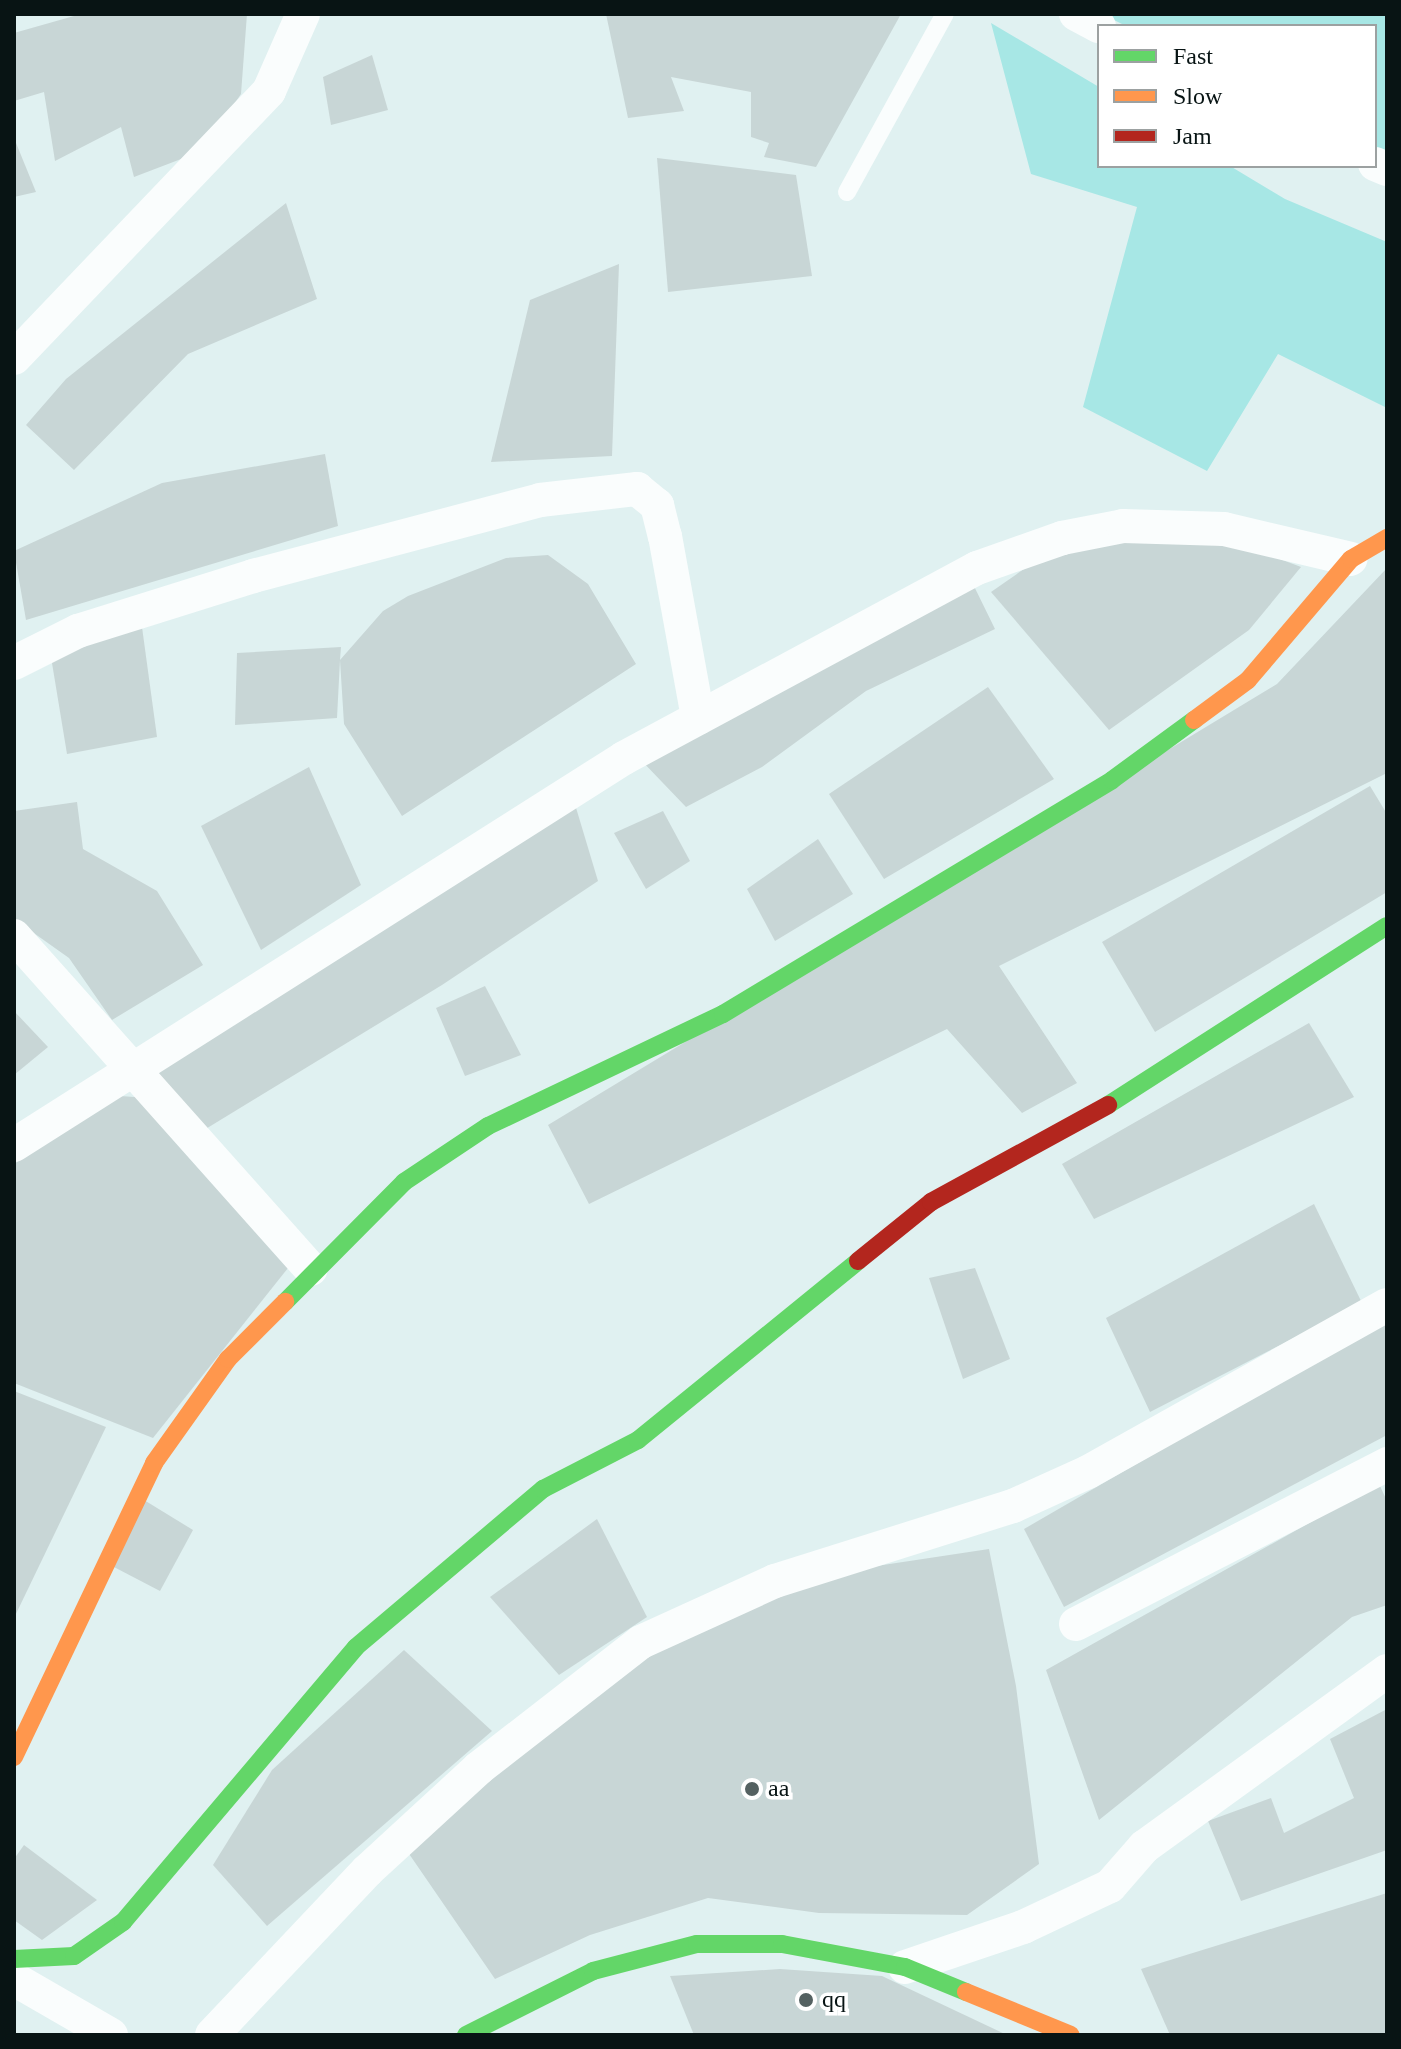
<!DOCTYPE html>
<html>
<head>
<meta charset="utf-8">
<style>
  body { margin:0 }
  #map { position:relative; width:1401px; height:2049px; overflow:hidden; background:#e0f1f1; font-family:Georgia,serif }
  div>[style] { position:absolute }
  .green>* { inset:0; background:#a7e7e5 }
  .building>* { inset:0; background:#c8d6d6 }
  .lane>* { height:18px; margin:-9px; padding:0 9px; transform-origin:9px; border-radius:9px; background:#fafdfd }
  .street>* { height:34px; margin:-17px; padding:0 17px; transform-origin:17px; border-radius:17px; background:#fafdfd }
  .fast>* { height:18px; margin:-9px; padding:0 9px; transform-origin:9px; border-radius:9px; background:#63d668 }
  .slow>* { height:18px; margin:-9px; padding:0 9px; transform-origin:9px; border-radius:9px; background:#ff974d }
  .jam>* { height:18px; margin:-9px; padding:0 9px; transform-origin:9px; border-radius:9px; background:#b3261e }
  .dots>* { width:22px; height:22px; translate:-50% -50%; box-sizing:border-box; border:4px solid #fff; border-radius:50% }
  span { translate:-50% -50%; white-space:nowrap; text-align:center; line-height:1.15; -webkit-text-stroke:7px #fff; paint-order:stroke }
  .poi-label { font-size:24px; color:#081414 }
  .left { translate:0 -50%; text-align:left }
  .frame { position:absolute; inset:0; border:16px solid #081414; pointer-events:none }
  .legend { position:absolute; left:1097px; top:24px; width:280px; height:144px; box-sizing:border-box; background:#fff; border:2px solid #9ca1a1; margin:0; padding:10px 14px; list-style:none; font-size:24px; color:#081414 }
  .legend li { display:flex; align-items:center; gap:16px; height:40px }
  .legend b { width:40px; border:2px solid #9ca1a1 }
</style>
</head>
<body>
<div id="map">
  <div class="green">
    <div style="clip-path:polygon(1102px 14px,1387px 14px,1387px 157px,1375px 151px,1375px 26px,1126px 26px)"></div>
    <div style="clip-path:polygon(991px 23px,1099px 87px,1099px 166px,1230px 166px,1285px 199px,1387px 242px,1387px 408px,1278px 354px,1207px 471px,1083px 407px,1137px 207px,1031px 174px)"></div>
  </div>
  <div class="building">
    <div style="clip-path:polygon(81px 14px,247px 14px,241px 94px,202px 151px,134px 177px,121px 127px,55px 161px,44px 92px,14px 101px,14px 33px)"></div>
    <div style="clip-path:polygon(606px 14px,901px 14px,816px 167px,764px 157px,769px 143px,751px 137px,751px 92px,671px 77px,684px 111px,628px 118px)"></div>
    <div style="clip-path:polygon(372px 55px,388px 110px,331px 125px,323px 77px)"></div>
    <div style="clip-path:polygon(14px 138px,36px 192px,14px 197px)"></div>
    <div style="clip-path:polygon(657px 158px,796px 175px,812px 276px,668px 292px)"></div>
    <div style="clip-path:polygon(286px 203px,317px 299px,188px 354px,74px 470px,26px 425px,66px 379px)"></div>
    <div style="clip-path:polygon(619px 264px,612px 456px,491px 462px,530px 300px)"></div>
    <div style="clip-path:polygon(325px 454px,338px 526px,26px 620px,14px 551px,162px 483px)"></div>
    <div style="clip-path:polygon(1128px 535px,1254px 549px,1301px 567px,1249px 630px,1109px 730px,991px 592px,1054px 548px)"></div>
    <div style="clip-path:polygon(548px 555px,588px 584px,636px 664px,402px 816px,344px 724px,340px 660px,337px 718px,235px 725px,237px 653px,341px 647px,340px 660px,383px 611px,408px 596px,506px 558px)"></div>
    <div style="clip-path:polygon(1387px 568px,1387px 773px,999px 966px,1077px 1083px,1022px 1113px,947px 1029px,589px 1204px,548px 1125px,1277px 684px)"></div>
    <div style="clip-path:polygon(970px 578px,995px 629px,866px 691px,762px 767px,686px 807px,639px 758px)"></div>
    <div style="clip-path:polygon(142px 627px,157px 737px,67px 754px,50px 651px)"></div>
    <div style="clip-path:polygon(988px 687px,1054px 779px,884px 879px,829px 794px)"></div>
    <div style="clip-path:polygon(309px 767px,361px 885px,261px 950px,201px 826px)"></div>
    <div style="clip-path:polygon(1370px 786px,1387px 814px,1387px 892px,1155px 1032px,1102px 942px)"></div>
    <div style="clip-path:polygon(574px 801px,598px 881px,442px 985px,204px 1130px,151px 1069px)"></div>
    <div style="clip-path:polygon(77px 802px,83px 849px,157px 891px,203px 965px,112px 1020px,69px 958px,14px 919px,14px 811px)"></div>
    <div style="clip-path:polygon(663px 811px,690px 861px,646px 889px,614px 833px)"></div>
    <div style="clip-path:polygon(818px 839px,853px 894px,775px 941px,747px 889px)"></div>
    <div style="clip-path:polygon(485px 986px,521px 1055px,465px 1076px,436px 1008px)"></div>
    <div style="clip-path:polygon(14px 1011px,48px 1047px,14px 1075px)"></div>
    <div style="clip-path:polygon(1309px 1023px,1354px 1097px,1094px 1219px,1062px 1164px)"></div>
    <div style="clip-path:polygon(120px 1096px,149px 1098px,288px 1268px,153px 1438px,14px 1383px,14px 1164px)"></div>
    <div style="clip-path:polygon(1314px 1204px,1362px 1303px,1150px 1412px,1106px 1318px)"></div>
    <div style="clip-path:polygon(975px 1268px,1010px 1359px,963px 1379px,929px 1278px)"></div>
    <div style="clip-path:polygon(1387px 1319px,1387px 1435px,1064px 1607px,1024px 1529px)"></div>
    <div style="clip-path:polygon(14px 1391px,106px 1427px,14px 1618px)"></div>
    <div style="clip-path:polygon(1379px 1484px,1387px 1501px,1387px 1605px,1352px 1617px,1099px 1820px,1046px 1670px)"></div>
    <div style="clip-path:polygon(144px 1500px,193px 1530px,160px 1591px,112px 1566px)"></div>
    <div style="clip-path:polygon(597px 1519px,647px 1617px,559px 1675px,490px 1597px)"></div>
    <div style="clip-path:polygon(989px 1549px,1016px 1686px,1039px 1864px,967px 1915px,819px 1913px,708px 1898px,590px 1935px,495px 1979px,405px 1848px,614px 1676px,700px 1621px,830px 1573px)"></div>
    <div style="clip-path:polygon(404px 1650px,492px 1731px,267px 1926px,213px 1865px,272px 1770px)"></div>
    <div style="clip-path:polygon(1387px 1709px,1387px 1850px,1241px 1901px,1208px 1821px,1271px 1798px,1284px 1833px,1354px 1798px,1330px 1739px)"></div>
    <div style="clip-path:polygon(24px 1845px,97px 1900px,42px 1940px,14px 1920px,14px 1859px)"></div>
    <div style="clip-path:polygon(1387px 1893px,1387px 2035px,1170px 2035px,1141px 1969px)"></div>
    <div style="clip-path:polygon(780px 1969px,882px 1976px,1007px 2035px,694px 2035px,670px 1976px)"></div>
  </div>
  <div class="lane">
    <div style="left:847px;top:192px;width:203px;rotate:-61.2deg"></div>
  </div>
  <div class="street">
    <div style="left:1076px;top:14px;width:26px;rotate:28deg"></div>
    <div style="left:1375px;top:164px;width:13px;rotate:23deg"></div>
    <div style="left:14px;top:358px;width:369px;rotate:-46.3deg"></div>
    <div style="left:269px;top:91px;width:84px;rotate:-66.2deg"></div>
    <div style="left:14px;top:663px;width:72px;rotate:-26.6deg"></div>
    <div style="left:78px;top:631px;width:183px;rotate:-17.4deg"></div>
    <div style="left:253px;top:576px;width:297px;rotate:-14.8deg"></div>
    <div style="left:540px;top:500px;width:98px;rotate:-6.5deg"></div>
    <div style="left:637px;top:489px;width:26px;rotate:39deg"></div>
    <div style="left:657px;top:505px;width:32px;rotate:76deg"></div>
    <div style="left:665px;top:536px;width:185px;rotate:79.7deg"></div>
    <div style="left:14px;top:936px;width:446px;rotate:48.3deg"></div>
    <div style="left:14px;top:1145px;width:722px;rotate:-32.39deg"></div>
    <div style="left:624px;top:758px;width:401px;rotate:-28.3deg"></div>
    <div style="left:977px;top:568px;width:90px;rotate:-19.4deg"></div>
    <div style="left:1062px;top:538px;width:62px;rotate:-11.1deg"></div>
    <div style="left:1123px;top:526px;width:101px;rotate:1.7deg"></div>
    <div style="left:1224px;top:529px;width:130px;rotate:13.3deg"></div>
    <div style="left:1076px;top:1624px;width:350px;rotate:-27.2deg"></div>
    <div style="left:905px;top:1967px;width:125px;rotate:-18.7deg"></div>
    <div style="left:1023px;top:1927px;width:96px;rotate:-25.2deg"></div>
    <div style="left:1110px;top:1886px;width:52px;rotate:-48.9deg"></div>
    <div style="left:1144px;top:1847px;width:300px;rotate:-35.9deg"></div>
    <div style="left:14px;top:1979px;width:112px;rotate:30deg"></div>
    <div style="left:212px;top:2035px;width:226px;rotate:-46.6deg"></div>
    <div style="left:367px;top:1871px;width:152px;rotate:-42.6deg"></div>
    <div style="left:479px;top:1768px;width:205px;rotate:-37.9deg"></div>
    <div style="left:641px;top:1642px;width:147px;rotate:-24.5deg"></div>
    <div style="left:775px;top:1581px;width:250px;rotate:-17.5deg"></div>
    <div style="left:1013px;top:1506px;width:82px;rotate:-24.4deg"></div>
    <div style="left:1088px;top:1472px;width:342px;rotate:-29.2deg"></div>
  </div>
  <div class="fast">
    <div style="left:1108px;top:1105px;width:331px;rotate:-32.7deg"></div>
    <div style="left:285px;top:1302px;width:169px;rotate:-45.2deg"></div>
    <div style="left:404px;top:1182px;width:101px;rotate:-33.7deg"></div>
    <div style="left:488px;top:1126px;width:260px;rotate:-25.5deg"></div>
    <div style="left:723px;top:1014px;width:454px;rotate:-31deg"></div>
    <div style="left:1112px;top:780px;width:102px;rotate:-36.2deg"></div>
    <div style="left:14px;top:1959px;width:60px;rotate:-2.9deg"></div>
    <div style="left:74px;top:1956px;width:60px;rotate:-34.8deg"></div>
    <div style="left:123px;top:1922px;width:360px;rotate:-49.7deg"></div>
    <div style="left:356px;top:1647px;width:245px;rotate:-40.2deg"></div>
    <div style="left:543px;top:1489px;width:107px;rotate:-27.3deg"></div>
    <div style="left:638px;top:1440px;width:284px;rotate:-39.1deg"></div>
    <div style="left:466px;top:2035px;width:142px;rotate:-26.7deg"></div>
    <div style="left:593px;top:1971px;width:107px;rotate:-14.6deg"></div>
    <div style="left:697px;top:1944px;width:85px"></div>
    <div style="left:782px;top:1944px;width:125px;rotate:10.6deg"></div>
    <div style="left:905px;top:1967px;width:66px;rotate:22.3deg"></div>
  </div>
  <div class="slow">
    <div style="left:1194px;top:720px;width:67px;rotate:-36.5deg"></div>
    <div style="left:1248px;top:680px;width:159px;rotate:-49.6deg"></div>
    <div style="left:1351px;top:559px;width:42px;rotate:-30.3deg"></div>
    <div style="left:14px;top:1757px;width:326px;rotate:-64.5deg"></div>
    <div style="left:154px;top:1463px;width:128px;rotate:-54.6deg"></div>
    <div style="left:228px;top:1359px;width:81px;rotate:-45deg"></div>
    <div style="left:966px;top:1992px;width:113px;rotate:22.3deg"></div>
  </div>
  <div class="jam">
    <div style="left:858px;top:1261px;width:94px;rotate:-38.9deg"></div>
    <div style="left:931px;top:1202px;width:202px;rotate:-28.7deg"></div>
  </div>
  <div class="dots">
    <div style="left:752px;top:1789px;background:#546161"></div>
    <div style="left:806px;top:2000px;background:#546161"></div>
  </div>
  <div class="poi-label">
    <span class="left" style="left:768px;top:1789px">aa</span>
    <span class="left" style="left:822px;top:2000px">qq</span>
  </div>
  <div class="frame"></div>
  <ul class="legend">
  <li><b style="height:10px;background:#63d668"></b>Fast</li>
  <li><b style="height:10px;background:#ff974d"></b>Slow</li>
  <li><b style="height:10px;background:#b3261e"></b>Jam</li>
  </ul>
</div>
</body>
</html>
